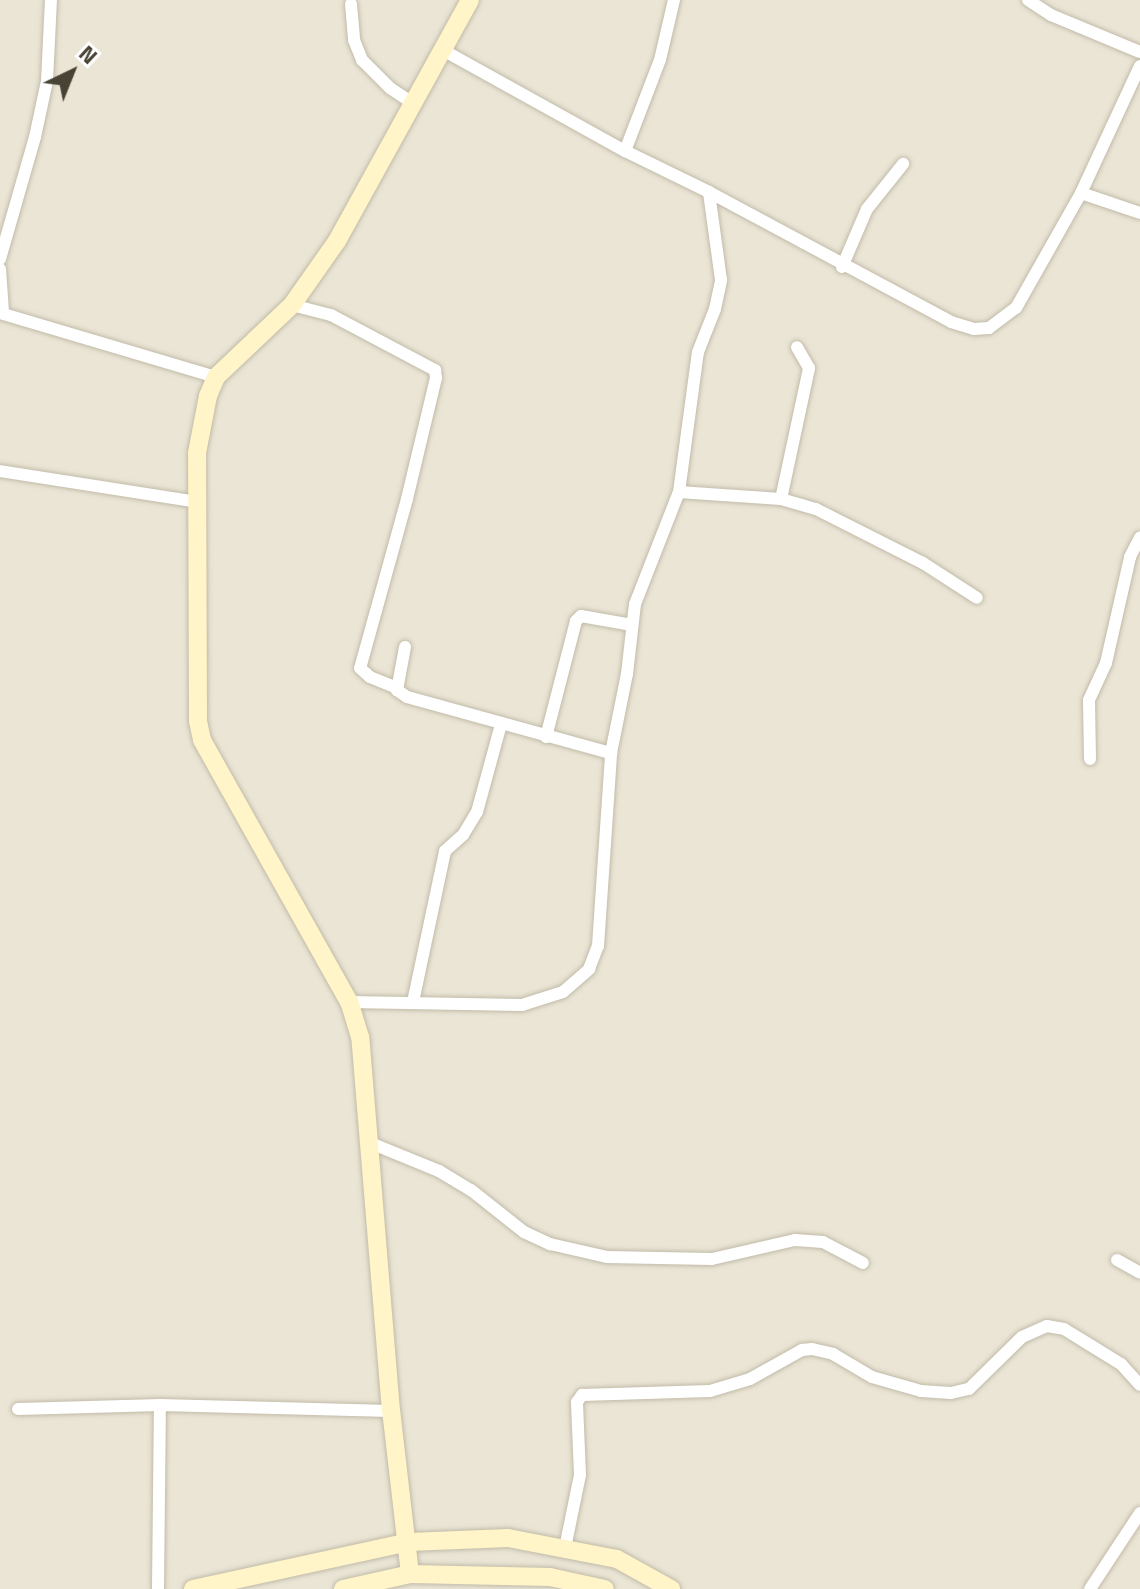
<!DOCTYPE html>
<html>
<head>
<meta charset="utf-8">
<style>
  body { margin:0 }
  #map { position:relative; width:1140px; height:1589px; overflow:hidden; background:#f5f2e8; font-family:"Titillium Web",sans-serif }
  div>[style] { position:absolute }
  .residential>* { inset:0; background:#eae5d5 }
  .roads { filter:drop-shadow(0 0 2px #c2bba9) drop-shadow(0 0 2px #c2bba9) }
  .street>* { height:12px; margin:-6px; padding:0 6px; transform-origin:6px; border-radius:6px; background:#fff }
  .secondary>* { height:18px; margin:-9px; padding:0 9px; transform-origin:9px; border-radius:9px; background:#fff5c8 }
  span { translate:-50% -50%; white-space:nowrap; text-align:center; line-height:1.15; -webkit-text-stroke:6px #fff; paint-order:stroke }
  .north { position:absolute; left:32px; top:32px; width:80px; height:80px; -webkit-text-stroke:6px #fff; paint-order:stroke; rotate:43deg; font-size:22px; font-weight:700; line-height:32px; text-align:center; color:#494335 }
  .north::after { content:''; display:block; margin:auto; width:28px; height:36px; background:#494335; clip-path:polygon(50% 0,100% 100%,50% 72%,0 100%) }
</style>
</head>
<body>
<div id="map">
  <div class="residential">
    <div style="clip-path:polygon(0 0,1140px 0,1140px 1589px,0 1589px)"></div>
  </div>
  <div class="roads">
    <div class="street">
      <div style="left:1028px;top:0;width:27px;rotate:33deg"></div>
      <div style="left:1051px;top:15px;width:96px;rotate:22.6deg"></div>
      <div style="left:351px;top:4px;width:36px;rotate:85deg"></div>
      <div style="left:354px;top:40px;width:22px;rotate:68deg"></div>
      <div style="left:362px;top:60px;width:40px;rotate:45deg"></div>
      <div style="left:390px;top:88px;width:27px;rotate:34deg"></div>
      <div style="left:625px;top:151px;width:97px;rotate:-69deg"></div>
      <div style="left:660px;top:60px;width:62px;rotate:-76.9deg"></div>
      <div style="left:709px;top:192px;width:275px;rotate:28.2deg"></div>
      <div style="left:951px;top:322px;width:24px;rotate:17deg"></div>
      <div style="left:974px;top:329px;width:15px;rotate:-4deg"></div>
      <div style="left:989px;top:328px;width:34px;rotate:-37deg"></div>
      <div style="left:1016px;top:308px;width:132px;rotate:-60.5deg"></div>
      <div style="left:1081px;top:193px;width:140px;rotate:-65.1deg"></div>
      <div style="left:1081px;top:193px;width:62px;rotate:18.7deg"></div>
      <div style="left:0;top:259px;width:127px;rotate:-74deg"></div>
      <div style="left:35px;top:137px;width:57px;rotate:-77.9deg"></div>
      <div style="left:47px;top:81px;width:81px;rotate:-87.2deg"></div>
      <div style="left:842px;top:267px;width:63px;rotate:-66.7deg"></div>
      <div style="left:867px;top:209px;width:58px;rotate:-51.3deg"></div>
      <div style="left:0;top:269px;width:43px;rotate:86deg"></div>
      <div style="left:292px;top:305px;width:40px;rotate:14.4deg"></div>
      <div style="left:331px;top:315px;width:118px;rotate:27.9deg"></div>
      <div style="left:435px;top:370px;width:8px;rotate:83deg"></div>
      <div style="left:436px;top:378px;width:124px;rotate:103.5deg"></div>
      <div style="left:407px;top:499px;width:175px;rotate:105.5deg"></div>
      <div style="left:360px;top:668px;width:13px;rotate:42deg"></div>
      <div style="left:370px;top:677px;width:29px;rotate:22deg"></div>
      <div style="left:0;top:313px;width:225px;rotate:16.5deg"></div>
      <div style="left:0;top:471px;width:200px;rotate:8.9deg"></div>
      <div style="left:679px;top:492px;width:102px;rotate:3.9deg"></div>
      <div style="left:781px;top:499px;width:36px;rotate:16deg"></div>
      <div style="left:816px;top:509px;width:120px;rotate:26.8deg"></div>
      <div style="left:923px;top:563px;width:64px;rotate:32.9deg"></div>
      <div style="left:781px;top:499px;width:134px;rotate:-77.9deg"></div>
      <div style="left:809px;top:368px;width:24px;rotate:-120deg"></div>
      <div style="left:405px;top:647px;width:44px;rotate:100.5deg"></div>
      <div style="left:397px;top:690px;width:12px;rotate:35deg"></div>
      <div style="left:407px;top:697px;width:212px;rotate:15.4deg"></div>
      <div style="left:546px;top:737px;width:120px;rotate:-75.5deg"></div>
      <div style="left:576px;top:621px;width:7px;rotate:-45deg"></div>
      <div style="left:581px;top:616px;width:52px;rotate:10deg"></div>
      <div style="left:1090px;top:759px;width:59px;rotate:-91deg"></div>
      <div style="left:1089px;top:700px;width:41px;rotate:-65.3deg"></div>
      <div style="left:1106px;top:663px;width:109px;rotate:-77.2deg"></div>
      <div style="left:1130px;top:557px;width:22px;rotate:-63deg"></div>
      <div style="left:349px;top:1002px;width:173px;rotate:1deg"></div>
      <div style="left:522px;top:1005px;width:43px;rotate:-17.6deg"></div>
      <div style="left:563px;top:992px;width:35px;rotate:-41deg"></div>
      <div style="left:589px;top:969px;width:25px;rotate:-69deg"></div>
      <div style="left:598px;top:946px;width:193px;rotate:-86.1deg"></div>
      <div style="left:611px;top:753px;width:81px;rotate:-78.6deg"></div>
      <div style="left:627px;top:674px;width:70px;rotate:-83.5deg"></div>
      <div style="left:635px;top:604px;width:120px;rotate:-68.6deg"></div>
      <div style="left:679px;top:492px;width:141px;rotate:-82.3deg"></div>
      <div style="left:698px;top:352px;width:46px;rotate:-68.4deg"></div>
      <div style="left:715px;top:309px;width:30px;rotate:-78deg"></div>
      <div style="left:721px;top:280px;width:89px;rotate:-97.8deg"></div>
      <div style="left:709px;top:192px;width:93px;rotate:-154deg"></div>
      <div style="left:625px;top:151px;width:210px;rotate:-151deg"></div>
      <div style="left:413px;top:1002px;width:154px;rotate:-78deg"></div>
      <div style="left:445px;top:851px;width:24px;rotate:-42deg"></div>
      <div style="left:463px;top:835px;width:27px;rotate:-59deg"></div>
      <div style="left:477px;top:812px;width:91px;rotate:-74.7deg"></div>
      <div style="left:368px;top:1142px;width:77px;rotate:22.2deg"></div>
      <div style="left:439px;top:1171px;width:37px;rotate:31deg"></div>
      <div style="left:471px;top:1190px;width:68px;rotate:38.4deg"></div>
      <div style="left:524px;top:1232px;width:29px;rotate:25deg"></div>
      <div style="left:550px;top:1244px;width:58px;rotate:12.8deg"></div>
      <div style="left:607px;top:1257px;width:105px;rotate:1.1deg"></div>
      <div style="left:712px;top:1259px;width:85px;rotate:-12.9deg"></div>
      <div style="left:795px;top:1240px;width:28px;rotate:4deg"></div>
      <div style="left:823px;top:1242px;width:45px;rotate:27.7deg"></div>
      <div style="left:1117px;top:1260px;width:26px;rotate:29deg"></div>
      <div style="left:18px;top:1409px;width:142px;rotate:-1.6deg"></div>
      <div style="left:160px;top:1405px;width:231px;rotate:1.5deg"></div>
      <div style="left:565px;top:1548px;width:75px;rotate:-78.4deg"></div>
      <div style="left:580px;top:1475px;width:73px;rotate:-92.4deg"></div>
      <div style="left:577px;top:1402px;width:9px;rotate:-54deg"></div>
      <div style="left:582px;top:1395px;width:128px;rotate:-1.8deg"></div>
      <div style="left:710px;top:1391px;width:42px;rotate:-16.7deg"></div>
      <div style="left:750px;top:1379px;width:60px;rotate:-29.1deg"></div>
      <div style="left:802px;top:1350px;width:10px;rotate:-6deg"></div>
      <div style="left:812px;top:1349px;width:22px;rotate:13deg"></div>
      <div style="left:833px;top:1354px;width:45px;rotate:30.5deg"></div>
      <div style="left:872px;top:1377px;width:51px;rotate:15.9deg"></div>
      <div style="left:921px;top:1391px;width:30px;rotate:4deg"></div>
      <div style="left:951px;top:1393px;width:18px;rotate:-13deg"></div>
      <div style="left:969px;top:1389px;width:74px;rotate:-44.5deg"></div>
      <div style="left:1022px;top:1337px;width:27px;rotate:-24deg"></div>
      <div style="left:1047px;top:1326px;width:17px;rotate:10deg"></div>
      <div style="left:1064px;top:1329px;width:67px;rotate:31.6deg"></div>
      <div style="left:1121px;top:1364px;width:28px;rotate:48deg"></div>
      <div style="left:158px;top:1589px;width:184px;rotate:-89.4deg"></div>
      <div style="left:1090px;top:1589px;width:91px;rotate:-56.7deg"></div>
    </div>
    <div class="secondary">
      <div style="left:410px;top:1574px;width:164px;rotate:-96.6deg"></div>
      <div style="left:391px;top:1411px;width:375px;rotate:-94.7deg"></div>
      <div style="left:360px;top:1037px;width:37px;rotate:-107deg"></div>
      <div style="left:349px;top:1002px;width:300px;rotate:-119.3deg"></div>
      <div style="left:202px;top:740px;width:19px;rotate:-102deg"></div>
      <div style="left:198px;top:721px;width:268px;rotate:-90.2deg"></div>
      <div style="left:197px;top:453px;width:58px;rotate:-79.1deg"></div>
      <div style="left:208px;top:396px;width:21px;rotate:-67deg"></div>
      <div style="left:216px;top:377px;width:105px;rotate:-43.5deg"></div>
      <div style="left:292px;top:305px;width:78px;rotate:-54.9deg"></div>
      <div style="left:337px;top:241px;width:275px;rotate:-61.1deg"></div>
      <div style="left:193px;top:1589px;width:221px;rotate:-12.3deg"></div>
      <div style="left:409px;top:1542px;width:99px;rotate:-2.3deg"></div>
      <div style="left:508px;top:1538px;width:111px;rotate:10.9deg"></div>
      <div style="left:617px;top:1559px;width:62px;rotate:29.1deg"></div>
      <div style="left:343px;top:1589px;width:69px;rotate:-12.6deg"></div>
      <div style="left:410px;top:1574px;width:140px;rotate:1.2deg"></div>
      <div style="left:550px;top:1577px;width:56px;rotate:12.3deg"></div>
    </div>
  </div>
  <div class="north">N</div>
</div>
</body>
</html>
